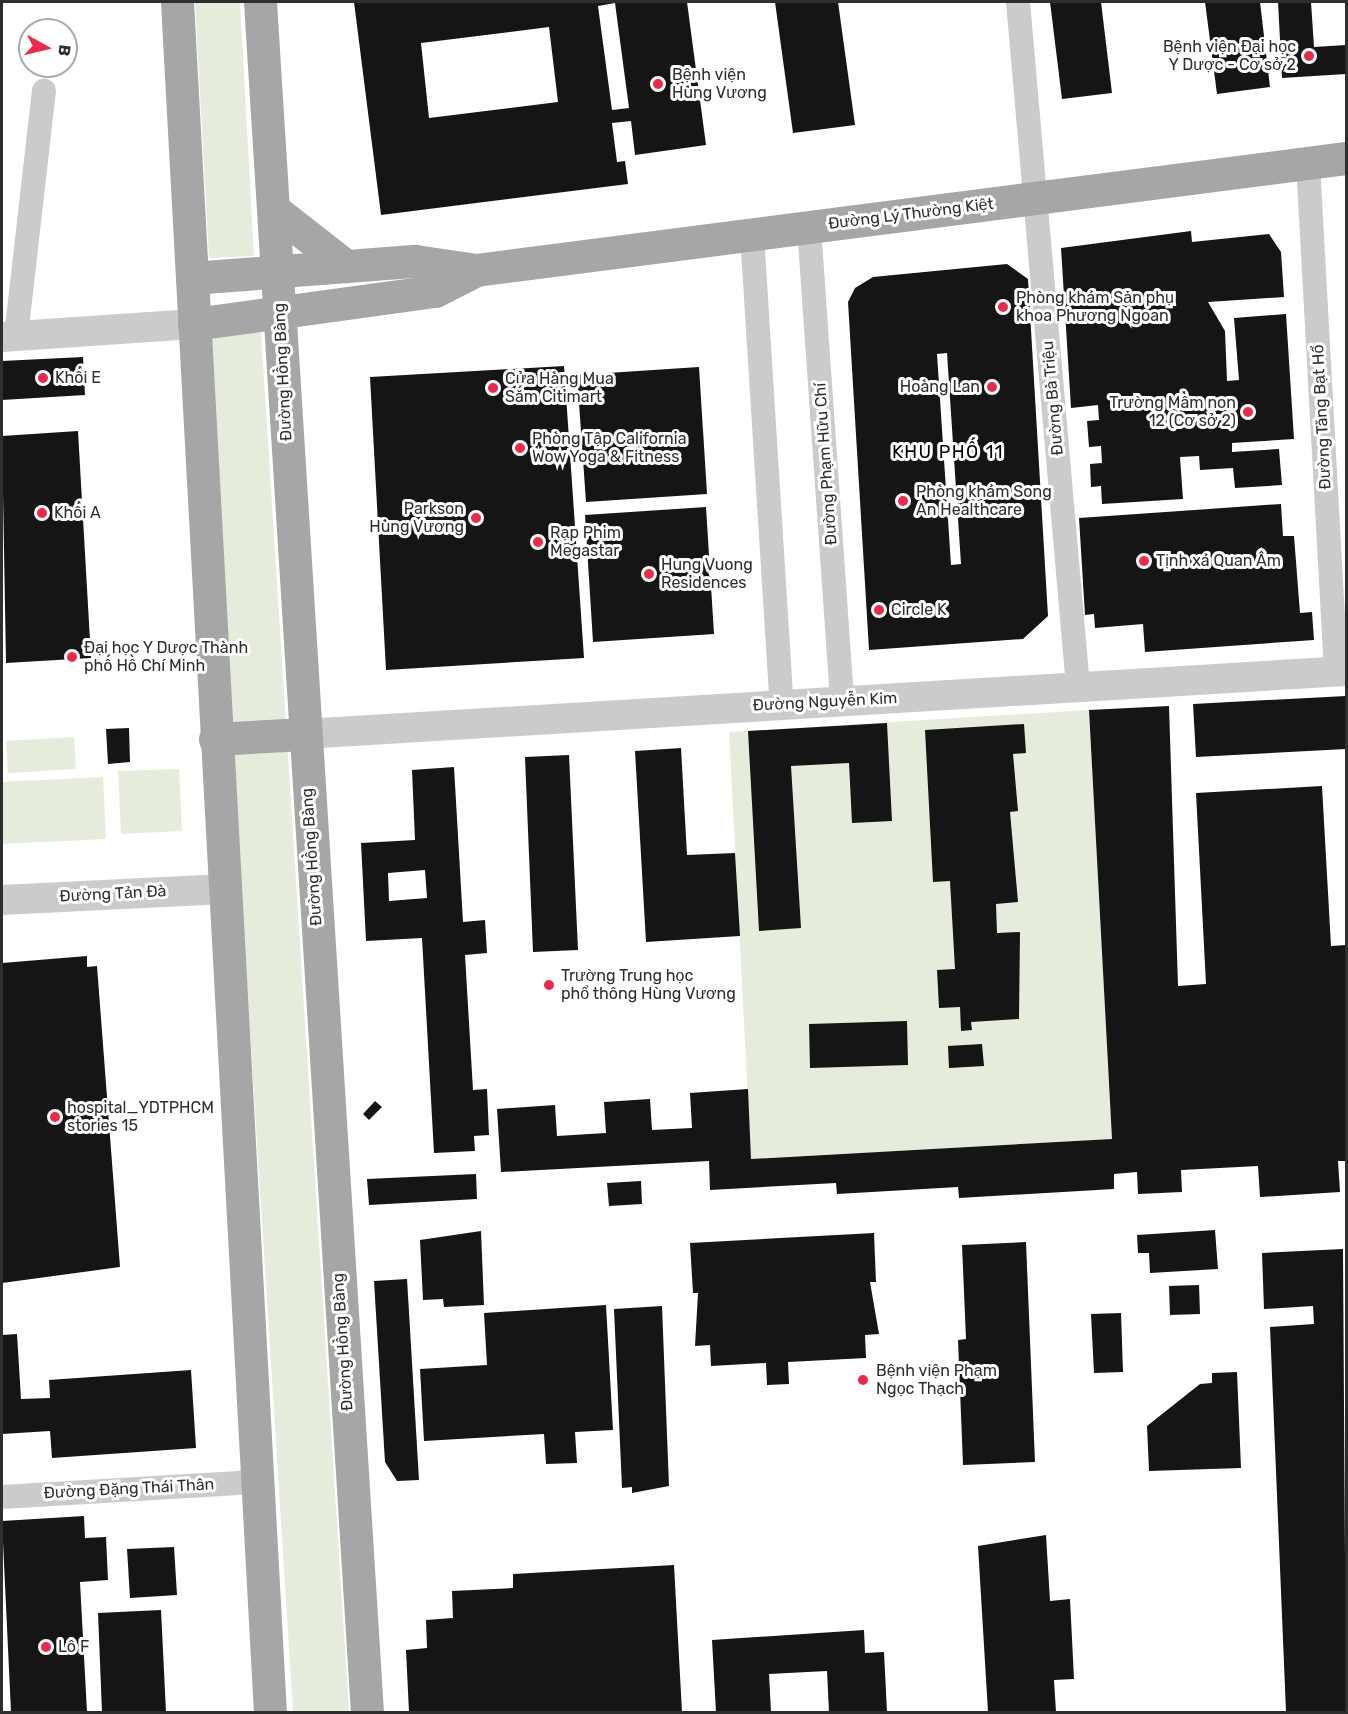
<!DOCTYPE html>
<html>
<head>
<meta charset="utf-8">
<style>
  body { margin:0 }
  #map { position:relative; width:1348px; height:1714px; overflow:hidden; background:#fff; font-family:Rubik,sans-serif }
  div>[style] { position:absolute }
  .green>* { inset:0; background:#e6ecdb }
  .building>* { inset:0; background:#151515 }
  .minor>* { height:24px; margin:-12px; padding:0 12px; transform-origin:12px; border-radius:12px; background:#cbcbcb }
  .tertiary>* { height:30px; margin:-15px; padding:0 15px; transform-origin:15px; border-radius:15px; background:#cbcbcb }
  .primary>* { height:33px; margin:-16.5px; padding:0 16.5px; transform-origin:16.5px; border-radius:16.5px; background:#a6a6a6 }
  .dots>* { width:16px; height:16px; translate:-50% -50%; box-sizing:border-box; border:3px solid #fff; border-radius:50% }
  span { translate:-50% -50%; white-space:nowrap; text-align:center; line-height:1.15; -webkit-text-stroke:6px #fff; paint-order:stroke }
  .poi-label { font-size:16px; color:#2e2e2e }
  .right { translate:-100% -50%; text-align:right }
  .left { translate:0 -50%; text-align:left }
  .street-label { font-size:16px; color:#2e2e2e }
  .neighbourhood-label { font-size:18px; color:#000; letter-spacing:1.5px }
  .frame { position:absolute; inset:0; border:3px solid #2e2e2e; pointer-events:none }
  .north { position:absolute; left:18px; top:18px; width:60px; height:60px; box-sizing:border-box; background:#fff; border:2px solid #ababab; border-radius:50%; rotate:98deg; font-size:16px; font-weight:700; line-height:24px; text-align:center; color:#2e2e2e }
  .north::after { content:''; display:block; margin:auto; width:21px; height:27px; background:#ee284a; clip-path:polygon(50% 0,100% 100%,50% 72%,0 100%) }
</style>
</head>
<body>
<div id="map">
  <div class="green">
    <div style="clip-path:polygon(195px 2px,240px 2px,254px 256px,209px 258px)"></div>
    <div style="clip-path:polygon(261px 332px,349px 1712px,293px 1712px,206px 335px)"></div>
    <div style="clip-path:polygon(1089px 710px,1112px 1139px,751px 1159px,729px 732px)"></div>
    <div style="clip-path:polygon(74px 737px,76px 769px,8px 773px,6px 741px)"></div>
    <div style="clip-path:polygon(179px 769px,182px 831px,121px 834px,118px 771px)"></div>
    <div style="clip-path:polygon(103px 777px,106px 839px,2px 844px,2px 782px)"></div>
  </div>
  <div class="building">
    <div style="clip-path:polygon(evenodd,354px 2px,687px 2px,706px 145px,635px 155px,631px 121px,612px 123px,617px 162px,625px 161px,628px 184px,381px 215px,354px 2px,615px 3px,629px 108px,612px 110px,598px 6px,615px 3px,354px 2px,549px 27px,558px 102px,429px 118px,421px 43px,549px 27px)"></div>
    <div style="clip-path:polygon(775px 2px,838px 2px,855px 125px,793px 133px)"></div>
    <div style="clip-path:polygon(1050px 2px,1101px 2px,1112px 93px,1062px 99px)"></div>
    <div style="clip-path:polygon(1205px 2px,1260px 2px,1270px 87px,1217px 94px)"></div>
    <div style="clip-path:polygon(1278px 2px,1311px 2px,1314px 47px,1346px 45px,1346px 74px,1282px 78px)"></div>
    <div style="clip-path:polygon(1191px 231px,1192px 242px,1269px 234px,1281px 252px,1284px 297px,1208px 302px,1225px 331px,1227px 381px,1239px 380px,1234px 318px,1286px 314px,1294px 439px,1232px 443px,1232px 452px,1279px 449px,1282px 485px,1235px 488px,1233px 468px,1200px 470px,1199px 456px,1180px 457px,1183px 499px,1102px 504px,1101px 486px,1091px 487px,1090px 464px,1102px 463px,1101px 446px,1089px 447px,1087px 421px,1099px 420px,1098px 405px,1071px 408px,1061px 248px)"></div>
    <div style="clip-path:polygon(evenodd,1007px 264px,1028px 279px,1048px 616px,1023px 639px,869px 650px,848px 302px,855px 288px,873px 277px,1007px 264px,947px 353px,961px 564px,951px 565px,937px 354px,947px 353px)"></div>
    <div style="clip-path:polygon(83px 357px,85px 395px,2px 400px,2px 361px)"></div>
    <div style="clip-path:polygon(564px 366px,584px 658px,386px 670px,370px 377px)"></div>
    <div style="clip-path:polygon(699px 367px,707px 494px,586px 502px,577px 375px)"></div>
    <div style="clip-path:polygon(78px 431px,91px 658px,6px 663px,2px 436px)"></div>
    <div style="clip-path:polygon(1281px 504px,1283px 536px,1294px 536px,1300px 613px,1312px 612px,1314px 640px,1145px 652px,1143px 624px,1095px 628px,1094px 614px,1085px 615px,1079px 518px)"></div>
    <div style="clip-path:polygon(706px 507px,714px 634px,593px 642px,585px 515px)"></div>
    <div style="clip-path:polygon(1346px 696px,1346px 749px,1196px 757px,1193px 704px)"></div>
    <div style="clip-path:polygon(1169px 706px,1178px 986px,1206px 984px,1196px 793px,1322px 786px,1331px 946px,1346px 945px,1346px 1161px,1338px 1161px,1340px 1192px,1260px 1197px,1258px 1166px,1181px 1170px,1182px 1192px,1138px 1194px,1137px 1172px,1114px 1174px,1114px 1189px,959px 1198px,958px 1187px,837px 1194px,836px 1183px,710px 1190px,709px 1161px,501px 1172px,497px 1109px,555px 1105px,557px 1136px,606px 1133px,604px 1102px,650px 1099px,652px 1130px,692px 1128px,690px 1093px,748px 1089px,751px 1159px,1112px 1139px,1089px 710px)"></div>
    <div style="clip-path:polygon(887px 723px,892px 821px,852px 823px,849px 763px,791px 766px,801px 928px,759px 931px,748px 731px)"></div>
    <div style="clip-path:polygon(1024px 724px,1026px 753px,1013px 754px,1018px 811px,1010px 812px,1018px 902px,996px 904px,997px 933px,1020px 932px,1019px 1019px,971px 1022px,972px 1030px,961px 1031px,960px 1007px,939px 1008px,937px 970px,955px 969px,950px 881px,933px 882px,925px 730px)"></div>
    <div style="clip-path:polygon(129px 728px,130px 762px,108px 764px,106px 729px)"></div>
    <div style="clip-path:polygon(681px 748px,687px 855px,735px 853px,740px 936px,646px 942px,635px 751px)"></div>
    <div style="clip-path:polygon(569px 755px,578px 950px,533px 952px,525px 757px)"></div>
    <div style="clip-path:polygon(evenodd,454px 767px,463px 922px,485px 920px,487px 953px,465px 955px,473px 1090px,487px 1089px,489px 1135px,474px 1136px,475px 1151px,434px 1153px,422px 938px,366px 941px,361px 843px,415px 840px,412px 770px,454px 767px,425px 870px,427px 898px,389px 901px,388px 873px,425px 870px)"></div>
    <div style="clip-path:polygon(87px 956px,87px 967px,97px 966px,120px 1267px,2px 1283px,2px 963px)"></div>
    <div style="clip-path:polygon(907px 1021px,908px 1065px,810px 1068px,809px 1024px)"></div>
    <div style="clip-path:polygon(982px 1044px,984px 1066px,949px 1068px,948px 1046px)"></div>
    <div style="clip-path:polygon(375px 1101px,382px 1107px,369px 1120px,363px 1114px)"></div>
    <div style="clip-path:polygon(476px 1174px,477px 1199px,369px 1205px,367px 1179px)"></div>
    <div style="clip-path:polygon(641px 1181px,642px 1204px,609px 1206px,607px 1183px)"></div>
    <div style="clip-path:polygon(1215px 1230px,1218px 1269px,1150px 1273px,1149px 1253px,1138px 1253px,1137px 1235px)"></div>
    <div style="clip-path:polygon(481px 1231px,484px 1305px,444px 1307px,443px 1299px,423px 1300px,420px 1240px)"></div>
    <div style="clip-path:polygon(874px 1233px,876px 1282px,870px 1282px,879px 1334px,865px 1335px,866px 1358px,788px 1362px,789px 1384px,767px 1385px,766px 1363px,711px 1366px,710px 1345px,695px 1346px,698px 1293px,693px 1293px,690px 1243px)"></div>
    <div style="clip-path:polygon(1026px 1242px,1035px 1462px,963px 1465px,958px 1340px,966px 1339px,962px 1245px)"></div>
    <div style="clip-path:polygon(1343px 1249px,1346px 1712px,1286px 1712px,1270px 1327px,1314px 1324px,1313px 1306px,1264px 1309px,1262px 1253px)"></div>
    <div style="clip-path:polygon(407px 1279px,419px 1480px,397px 1481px,385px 1462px,374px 1281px)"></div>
    <div style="clip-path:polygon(1199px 1285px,1200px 1314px,1170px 1315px,1169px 1286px)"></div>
    <div style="clip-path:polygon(606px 1305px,613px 1430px,575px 1432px,577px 1463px,546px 1464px,544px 1434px,424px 1441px,420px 1369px,487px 1365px,484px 1313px)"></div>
    <div style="clip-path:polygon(662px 1306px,669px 1486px,632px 1493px,632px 1487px,622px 1488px,614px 1309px)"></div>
    <div style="clip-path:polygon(1121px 1313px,1123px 1372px,1094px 1373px,1091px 1314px)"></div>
    <div style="clip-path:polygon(17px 1334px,21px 1399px,50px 1398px,49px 1380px,191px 1370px,196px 1448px,52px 1458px,50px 1431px,2px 1434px,2px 1335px)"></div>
    <div style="clip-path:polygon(1237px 1372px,1241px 1468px,1149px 1471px,1147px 1426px,1200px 1384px,1212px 1383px,1212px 1373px)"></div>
    <div style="clip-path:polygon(84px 1516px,85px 1538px,106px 1537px,108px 1580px,80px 1582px,87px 1712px,11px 1712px,2px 1521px)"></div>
    <div style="clip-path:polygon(1046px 1535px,1050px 1601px,1070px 1599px,1074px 1679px,1054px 1680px,1056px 1712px,988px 1712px,978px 1546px)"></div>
    <div style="clip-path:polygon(174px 1547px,177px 1595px,130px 1598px,127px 1549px)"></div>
    <div style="clip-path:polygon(674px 1565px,682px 1712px,409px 1712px,406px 1650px,427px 1648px,426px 1620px,453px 1618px,452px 1591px,513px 1588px,513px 1574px)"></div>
    <div style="clip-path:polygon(161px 1610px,166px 1712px,102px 1712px,98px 1613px)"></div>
    <div style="clip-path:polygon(864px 1630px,865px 1653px,884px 1652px,887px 1712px,829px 1712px,827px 1671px,769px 1674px,771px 1712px,716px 1712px,712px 1640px)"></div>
  </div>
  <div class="minor">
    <div style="left:1018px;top:2px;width:688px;rotate:84.99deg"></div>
    <div style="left:1308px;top:163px;width:510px;rotate:86.85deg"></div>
    <div style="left:809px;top:227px;width:475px;rotate:86deg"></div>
    <div style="left:752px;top:234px;width:472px;rotate:86.4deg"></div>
    <div style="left:16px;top:336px;width:247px;rotate:-83.5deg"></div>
    <div style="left:2px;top:1497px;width:254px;rotate:-3.4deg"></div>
  </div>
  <div class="tertiary">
    <div style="left:2px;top:337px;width:192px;rotate:-3.9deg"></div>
    <div style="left:304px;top:734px;width:1044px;rotate:-3.46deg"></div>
    <div style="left:2px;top:900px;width:223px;rotate:-2.8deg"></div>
  </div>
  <div class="primary">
    <div style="left:177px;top:2px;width:1713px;rotate:86.89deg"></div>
    <div style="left:260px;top:2px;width:1713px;rotate:86.42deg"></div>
    <div style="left:273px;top:209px;width:93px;rotate:38deg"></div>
    <div style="left:192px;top:278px;width:224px;rotate:-4.4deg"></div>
    <div style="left:415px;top:261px;width:62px;rotate:8.4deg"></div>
    <div style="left:476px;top:270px;width:877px;rotate:-7.34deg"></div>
    <div style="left:194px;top:324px;width:243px;rotate:-7.8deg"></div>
    <div style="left:435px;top:291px;width:46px;rotate:-27.1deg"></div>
    <div style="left:215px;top:739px;width:89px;rotate:-3.2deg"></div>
  </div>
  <div class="dots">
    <div style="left:1309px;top:56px;background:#ee284a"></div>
    <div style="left:658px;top:84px;background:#ee284a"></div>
    <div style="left:1003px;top:307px;background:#ee284a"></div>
    <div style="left:43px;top:378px;background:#ee284a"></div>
    <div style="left:992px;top:387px;background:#ee284a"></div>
    <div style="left:493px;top:388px;background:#ee284a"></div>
    <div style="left:1248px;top:412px;background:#ee284a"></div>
    <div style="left:520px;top:448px;background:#ee284a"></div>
    <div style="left:903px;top:501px;background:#ee284a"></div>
    <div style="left:42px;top:513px;background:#ee284a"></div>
    <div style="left:476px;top:518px;background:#ee284a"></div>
    <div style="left:538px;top:542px;background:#ee284a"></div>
    <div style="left:1144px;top:561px;background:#ee284a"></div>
    <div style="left:649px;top:574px;background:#ee284a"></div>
    <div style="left:879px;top:610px;background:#ee284a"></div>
    <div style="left:72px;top:657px;background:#ee284a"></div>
    <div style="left:549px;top:985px;background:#ee284a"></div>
    <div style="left:55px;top:1117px;background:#ee284a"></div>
    <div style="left:863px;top:1380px;background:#ee284a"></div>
    <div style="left:46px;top:1647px;background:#ee284a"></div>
  </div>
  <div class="poi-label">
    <span class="right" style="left:1296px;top:56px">Bệnh viện Đại học<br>Y Dược - Cơ sở 2</span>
    <span class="left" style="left:672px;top:84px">Bệnh viện<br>Hùng Vương</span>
    <span class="left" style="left:1016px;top:307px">Phòng khám Sản phụ<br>khoa Phương Ngoan</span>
    <span class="left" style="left:55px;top:378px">Khối E</span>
    <span class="left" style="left:505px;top:388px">Cửa Hàng Mua<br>Sắm Citimart</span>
    <span class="right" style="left:980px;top:387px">Hoàng Lan</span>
    <span class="right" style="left:1236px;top:412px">Trường Mầm non<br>12 (Cơ sở 2)</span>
    <span class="left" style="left:532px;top:448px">Phòng Tập California<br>Wow Yoga &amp; Fitness</span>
    <span class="left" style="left:916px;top:501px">Phòng khám Song<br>An Healthcare</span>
    <span class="right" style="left:464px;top:518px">Parkson<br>Hùng Vương</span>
    <span class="left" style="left:54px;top:513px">Khối A</span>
    <span class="left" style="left:550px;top:542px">Rạp Phim<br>Megastar</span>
    <span class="left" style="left:1156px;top:561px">Tịnh xá Quan Âm</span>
    <span class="left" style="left:661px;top:574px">Hung Vuong<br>Residences</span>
    <span class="left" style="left:891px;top:610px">Circle K</span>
    <span class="left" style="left:84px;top:657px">Đại học Y Dược Thành<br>phố Hồ Chí Minh</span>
    <span class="left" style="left:561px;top:985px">Trường Trung học<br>phổ thông Hùng Vương</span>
    <span class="left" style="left:67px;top:1117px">hospital_YDTPHCM<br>stories 15</span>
    <span class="left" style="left:876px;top:1380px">Bệnh viện Phạm<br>Ngọc Thạch</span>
    <span class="left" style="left:58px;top:1647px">Lô F</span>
  </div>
  <div class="street-label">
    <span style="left:911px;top:214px;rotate:-7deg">Đường Lý Thường Kiệt</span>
    <span style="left:283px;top:372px;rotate:-93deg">Đường Hồng Bàng</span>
    <span style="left:1053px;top:398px;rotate:-95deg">Đường Bà Triệu</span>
    <span style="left:1322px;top:417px;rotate:-93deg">Đường Tăng Bạt Hổ</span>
    <span style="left:826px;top:464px;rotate:-94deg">Đường Phạm Hữu Chí</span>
    <span style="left:825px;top:702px;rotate:-3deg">Đường Nguyễn Kim</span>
    <span style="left:312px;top:857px;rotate:-94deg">Đường Hồng Bàng</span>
    <span style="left:113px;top:894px;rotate:-3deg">Đường Tản Đà</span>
    <span style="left:343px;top:1342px;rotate:-94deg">Đường Hồng Bàng</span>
    <span style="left:129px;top:1489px;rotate:-3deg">Đường Đặng Thái Thân</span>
  </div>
  <div class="neighbourhood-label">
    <span style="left:948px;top:452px">KHU PHỐ 11</span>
  </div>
  <div class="frame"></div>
  <div class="north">B</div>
</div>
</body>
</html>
